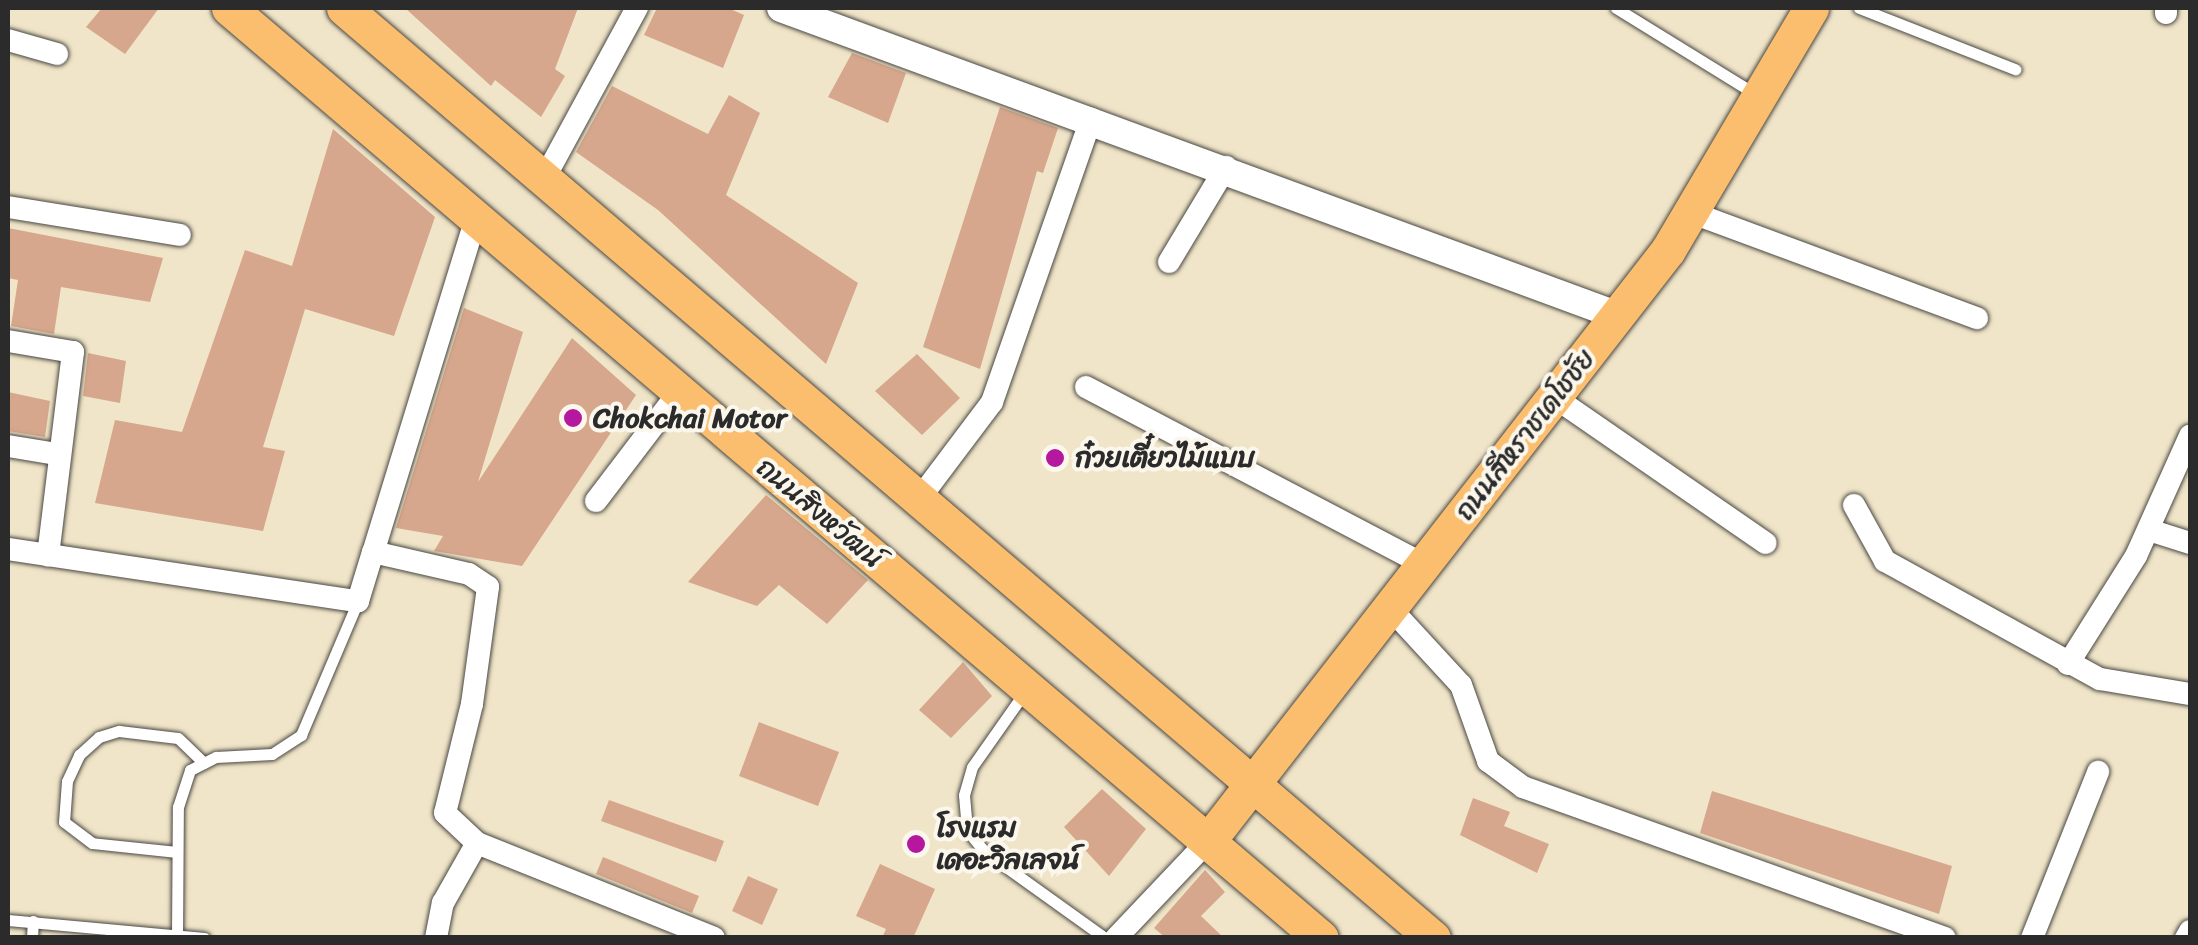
<!DOCTYPE html>
<html>
<head>
<meta charset="utf-8">
<style>
  body { margin:0 }
  #map { position:relative; width:2198px; height:945px; overflow:hidden; background:#f0e5c8; font-family:Sriracha,"Playpen Sans Thai",sans-serif }
  div>[style] { position:absolute }
  .building>* { inset:0; background:#d6a78c }
  .roads { filter:drop-shadow(0 0 2px #494743) drop-shadow(0 0 2px #494743) }
  .service>* { height:11px; margin:-5.5px; padding:0 5.5px; transform-origin:5.5px; border-radius:5.5px; background:#fff }
  .minor>* { height:22px; margin:-11px; padding:0 11px; transform-origin:11px; border-radius:11px; background:#fff }
  .tertiary>* { height:28px; margin:-14px; padding:0 14px; transform-origin:14px; border-radius:14px; background:#fff }
  .primary>* { height:35px; margin:-17.5px; padding:0 17.5px; transform-origin:17.5px; border-radius:17.5px; background:#fbbe6e }
  .dots>* { width:28px; height:28px; translate:-50% -50%; box-sizing:border-box; border:5px solid #fbf7ec; border-radius:50% }
  span { translate:-50% -50%; white-space:nowrap; text-align:center; line-height:1.15; -webkit-text-stroke:8px #fbf7ec; paint-order:stroke }
  .poi-label { font-size:28px; color:#2b2b2b; font-weight:700 }
  .left { translate:0 -50%; text-align:left }
  .street-label { font-size:28px; color:#2b2b2b }
  .frame { position:absolute; inset:0; border:10px solid #2b2b2b; pointer-events:none }
</style>
</head>
<body>
<div id="map">
  <div class="building">
    <div style="clip-path:polygon(102px 8px,159px 8px,125px 54px,86px 27px)"></div>
    <div style="clip-path:polygon(405px 8px,578px 8px,555px 69px,565px 76px,541px 117px,495px 80px,491px 86px)"></div>
    <div style="clip-path:polygon(657px 8px,728px 8px,744px 15px,723px 68px,644px 35px)"></div>
    <div style="clip-path:polygon(852px 53px,906px 73px,888px 123px,828px 97px)"></div>
    <div style="clip-path:polygon(612px 86px,708px 134px,729px 95px,760px 113px,726px 195px,858px 283px,826px 364px,658px 210px,576px 152px)"></div>
    <div style="clip-path:polygon(1000px 107px,1058px 128px,1043px 173px,1037px 171px,980px 369px,923px 347px)"></div>
    <div style="clip-path:polygon(333px 129px,435px 217px,394px 336px,305px 309px,263px 447px,285px 451px,263px 531px,95px 503px,115px 420px,182px 432px,245px 250px,292px 266px)"></div>
    <div style="clip-path:polygon(8px 228px,163px 258px,150px 302px,61px 287px,54px 334px,11px 326px,18px 280px,8px 278px)"></div>
    <div style="clip-path:polygon(464px 308px,523px 332px,478px 482px,572px 338px,636px 395px,522px 566px,434px 551px,443px 536px,396px 528px)"></div>
    <div style="clip-path:polygon(88px 353px,126px 361px,120px 403px,83px 396px)"></div>
    <div style="clip-path:polygon(917px 354px,960px 398px,922px 435px,875px 391px)"></div>
    <div style="clip-path:polygon(8px 392px,50px 401px,45px 437px,8px 431px)"></div>
    <div style="clip-path:polygon(766px 495px,868px 580px,827px 624px,779px 585px,757px 606px,688px 582px)"></div>
    <div style="clip-path:polygon(963px 662px,992px 696px,951px 738px,919px 710px)"></div>
    <div style="clip-path:polygon(759px 722px,839px 752px,818px 806px,739px 776px)"></div>
    <div style="clip-path:polygon(1102px 789px,1146px 829px,1109px 876px,1064px 827px)"></div>
    <div style="clip-path:polygon(1712px 791px,1952px 866px,1939px 914px,1700px 833px)"></div>
    <div style="clip-path:polygon(1473px 798px,1510px 812px,1504px 826px,1549px 844px,1537px 873px,1460px 835px)"></div>
    <div style="clip-path:polygon(609px 800px,724px 841px,716px 862px,601px 821px)"></div>
    <div style="clip-path:polygon(603px 857px,699px 896px,692px 913px,596px 874px)"></div>
    <div style="clip-path:polygon(880px 864px,935px 889px,913px 938px,882px 938px,886px 929px,856px 916px)"></div>
    <div style="clip-path:polygon(1205px 870px,1225px 892px,1201px 916px,1224px 938px,1166px 938px,1154px 928px)"></div>
    <div style="clip-path:polygon(748px 876px,778px 889px,762px 925px,732px 911px)"></div>
  </div>
  <div class="roads">
    <div class="service">
      <div style="left:1616px;top:8px;width:163px;rotate:31.7deg"></div>
      <div style="left:1859px;top:8px;width:168px;rotate:21.4deg"></div>
      <div style="left:1024px;top:693px;width:90px;rotate:125.1deg"></div>
      <div style="left:972px;top:767px;width:29px;rotate:106deg"></div>
      <div style="left:964px;top:795px;width:35px;rotate:85deg"></div>
      <div style="left:967px;top:830px;width:28px;rotate:51deg"></div>
      <div style="left:985px;top:852px;width:148px;rotate:35.6deg"></div>
      <div style="left:177px;top:852px;width:85px;rotate:-174deg"></div>
      <div style="left:92px;top:843px;width:35px;rotate:-143deg"></div>
      <div style="left:64px;top:822px;width:41px;rotate:-85.8deg"></div>
      <div style="left:67px;top:781px;width:29px;rotate:-65deg"></div>
      <div style="left:79px;top:755px;width:27px;rotate:-42deg"></div>
      <div style="left:99px;top:737px;width:21px;rotate:-17deg"></div>
      <div style="left:119px;top:731px;width:59px;rotate:6.8deg"></div>
      <div style="left:178px;top:738px;width:36px;rotate:44deg"></div>
      <div style="left:8px;top:920px;width:197px;rotate:5.2deg"></div>
      <div style="left:177px;top:936px;width:129px;rotate:-89.6deg"></div>
      <div style="left:178px;top:807px;width:39px;rotate:-72deg"></div>
      <div style="left:190px;top:770px;width:29px;rotate:-27deg"></div>
      <div style="left:216px;top:757px;width:56px;rotate:-3.1deg"></div>
      <div style="left:272px;top:754px;width:35px;rotate:-33deg"></div>
      <div style="left:301px;top:735px;width:146px;rotate:-67deg"></div>
      <div style="left:32px;top:938px;width:17px;rotate:-87deg"></div>
    </div>
    <div class="minor">
      <div style="left:2166px;top:13px;width:5px;rotate:-90deg"></div>
      <div style="left:8px;top:40px;width:51px;rotate:15.9deg"></div>
      <div style="left:544px;top:179px;width:195px;rotate:-61.5deg"></div>
      <div style="left:8px;top:207px;width:174px;rotate:9.2deg"></div>
      <div style="left:1690px;top:212px;width:306px;rotate:20.3deg"></div>
      <div style="left:476px;top:218px;width:350px;rotate:107.1deg"></div>
      <div style="left:373px;top:552px;width:98px;rotate:12.9deg"></div>
      <div style="left:469px;top:574px;width:23px;rotate:34deg"></div>
      <div style="left:488px;top:587px;width:118px;rotate:97.8deg"></div>
      <div style="left:472px;top:704px;width:112px;rotate:103.9deg"></div>
      <div style="left:445px;top:813px;width:44px;rotate:43.2deg"></div>
      <div style="left:477px;top:843px;width:255px;rotate:21.8deg"></div>
      <div style="left:1169px;top:262px;width:111px;rotate:-59deg"></div>
      <div style="left:8px;top:341px;width:66px;rotate:9.6deg"></div>
      <div style="left:73px;top:352px;width:205px;rotate:97deg"></div>
      <div style="left:1086px;top:387px;width:383px;rotate:27.7deg"></div>
      <div style="left:1554px;top:397px;width:257px;rotate:34.6deg"></div>
      <div style="left:8px;top:446px;width:50px;rotate:9.3deg"></div>
      <div style="left:919px;top:499px;width:121px;rotate:-53deg"></div>
      <div style="left:992px;top:402px;width:300px;rotate:-70.7deg"></div>
      <div style="left:596px;top:501px;width:137px;rotate:-52.7deg"></div>
      <div style="left:1854px;top:505px;width:64px;rotate:61deg"></div>
      <div style="left:1885px;top:561px;width:245px;rotate:28.8deg"></div>
      <div style="left:2100px;top:679px;width:91px;rotate:9.5deg"></div>
      <div style="left:2149px;top:530px;width:43px;rotate:17.6deg"></div>
      <div style="left:8px;top:549px;width:354px;rotate:8.5deg"></div>
      <div style="left:358px;top:601px;width:51px;rotate:-73deg"></div>
      <div style="left:1391px;top:609px;width:103px;rotate:47.4deg"></div>
      <div style="left:1461px;top:685px;width:81px;rotate:70.4deg"></div>
      <div style="left:1488px;top:761px;width:44px;rotate:36.6deg"></div>
      <div style="left:1523px;top:787px;width:448px;rotate:19.7deg"></div>
      <div style="left:2068px;top:664px;width:128px;rotate:-57.8deg"></div>
      <div style="left:2136px;top:556px;width:132px;rotate:-65.8deg"></div>
      <div style="left:436px;top:938px;width:36px;rotate:-79deg"></div>
      <div style="left:443px;top:903px;width:69px;rotate:-60.5deg"></div>
      <div style="left:1116px;top:938px;width:134px;rotate:-46.5deg"></div>
      <div style="left:2032px;top:938px;width:179px;rotate:-68.3deg"></div>
      <div style="left:2186px;top:938px;width:8px;rotate:-60deg"></div>
    </div>
    <div class="tertiary">
      <div style="left:781px;top:8px;width:893px;rotate:20.18deg"></div>
    </div>
    <div class="primary">
      <div style="left:229px;top:8px;width:1434px;rotate:40.42deg"></div>
      <div style="left:344px;top:8px;width:1432px;rotate:40.5deg"></div>
      <div style="left:1208px;top:841px;width:749px;rotate:-52.1deg"></div>
      <div style="left:1668px;top:250px;width:281px;rotate:-59.4deg"></div>
    </div>
  </div>
  <div class="dots">
    <div style="left:573px;top:418px;background:#b5179e"></div>
    <div style="left:1055px;top:458px;background:#b5179e"></div>
    <div style="left:916px;top:844px;background:#b5179e"></div>
  </div>
  <div class="poi-label">
    <span class="left" style="left:593px;top:418px">Chokchai Motor</span>
    <span class="left" style="left:1075px;top:458px">ก๋วยเตี๋ยวไม้แบบ</span>
    <span class="left" style="left:936px;top:844px">โรงแรม<br>เดอะวิลเลจน์</span>
  </div>
  <div class="street-label">
    <span style="left:1525px;top:435px;rotate:-52deg">ถนนสีหราชเดโชชัย</span>
    <span style="left:820px;top:513px;rotate:40deg">ถนนสิงหวัฒน์</span>
  </div>
  <div class="frame"></div>
</div>
</body>
</html>
